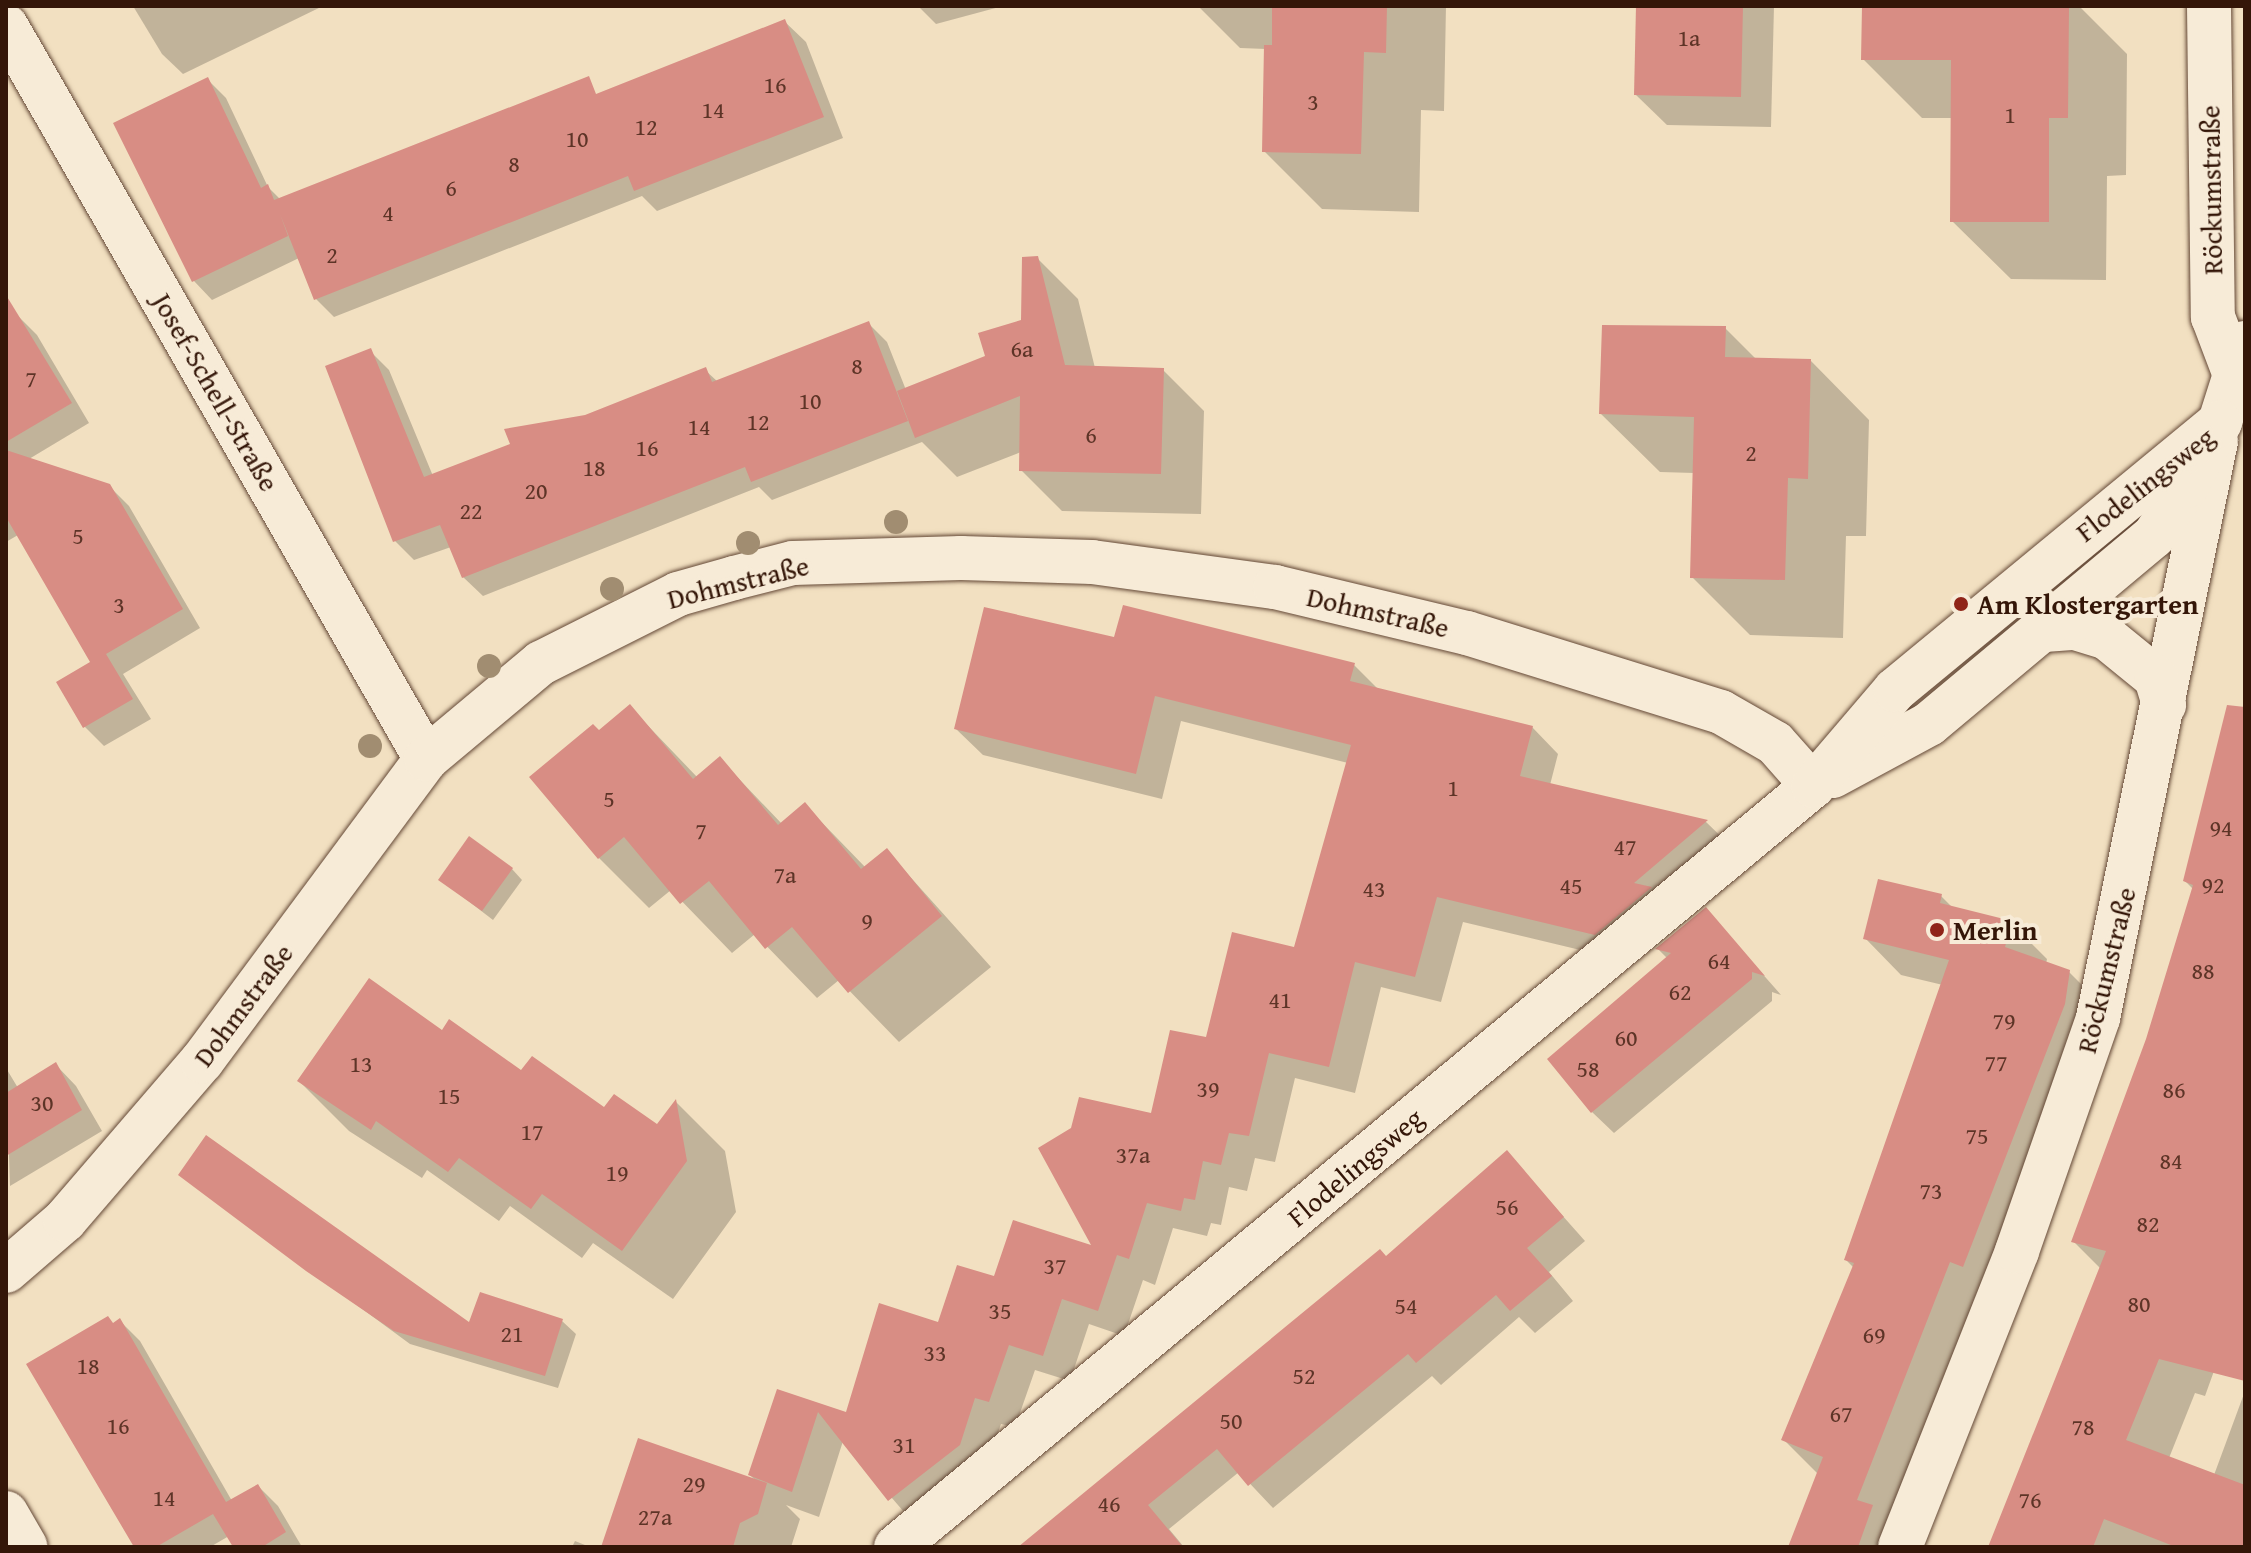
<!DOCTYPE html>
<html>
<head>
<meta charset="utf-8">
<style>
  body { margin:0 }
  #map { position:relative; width:2251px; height:1553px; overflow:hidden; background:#f2e0c1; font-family:"Gentium Book Plus",serif }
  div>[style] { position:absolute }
  .shadow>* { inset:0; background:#0003 }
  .building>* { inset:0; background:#d88d84 }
  .roads { filter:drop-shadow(0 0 2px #644836) drop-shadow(0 0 2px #644836) }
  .minor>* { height:44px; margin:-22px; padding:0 22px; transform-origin:22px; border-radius:22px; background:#f7ebd7 }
  .tertiary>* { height:44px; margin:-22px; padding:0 22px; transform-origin:22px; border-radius:22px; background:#f7ebd7 }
  .trees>* { width:24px; height:24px; margin:-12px; border-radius:50%; background:#a18d71 }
  .dots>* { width:22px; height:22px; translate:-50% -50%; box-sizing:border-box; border:4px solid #f7ebd7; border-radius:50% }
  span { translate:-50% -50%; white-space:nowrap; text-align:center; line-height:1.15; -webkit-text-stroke:8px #f7ebd7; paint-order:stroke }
  .number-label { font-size:24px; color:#5d3427 }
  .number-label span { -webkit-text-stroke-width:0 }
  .street-label { font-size:28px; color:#341608 }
  .poi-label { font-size:28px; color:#341608; font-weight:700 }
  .left { translate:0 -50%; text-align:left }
  .frame { position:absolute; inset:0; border:8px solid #341608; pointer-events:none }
</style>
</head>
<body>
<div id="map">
  <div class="shadow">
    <div style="clip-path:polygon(133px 6px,323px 6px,183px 74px,162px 54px)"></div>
    <div style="clip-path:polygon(918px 6px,1003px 6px,936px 24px)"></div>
    <div style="clip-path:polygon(1198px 6px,1446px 6px,1444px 111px,1421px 110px,1419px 212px,1322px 209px,1264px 151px,1266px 49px,1240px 48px)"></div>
    <div style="clip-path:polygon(1638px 6px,1774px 6px,1771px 127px,1667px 125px,1636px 95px)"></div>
    <div style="clip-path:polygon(1864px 6px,2079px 6px,2127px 54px,2126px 175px,2107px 176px,2106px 280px,2011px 279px,1952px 221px,1953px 118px,1922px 118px,1863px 59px)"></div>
    <div style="clip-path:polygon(784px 21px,806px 42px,843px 138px,657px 211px,642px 196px,334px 317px,316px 299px,299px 258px,212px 300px,194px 281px,116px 124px,207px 79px,226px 98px,268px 187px,281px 200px,591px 104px)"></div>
    <div style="clip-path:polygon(1037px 258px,1078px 299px,1095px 368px,1163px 370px,1204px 411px,1201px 514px,1062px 511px,1021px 470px,1021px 452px,957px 477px,922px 442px,772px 500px,759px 487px,483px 596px,463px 577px,451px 547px,414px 560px,395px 541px,370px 351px,389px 370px,433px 476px,705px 370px,718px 382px,868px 323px,887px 342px,906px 390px,987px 357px,1023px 321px)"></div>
    <div style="clip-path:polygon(18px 316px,37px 335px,89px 423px,29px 459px,109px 486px,129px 506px,200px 628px,123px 674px,151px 719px,104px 746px,85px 727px,93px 663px,18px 535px,6px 542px,6px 323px)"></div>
    <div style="clip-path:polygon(1725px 328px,1757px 360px,1811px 361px,1869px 420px,1866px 536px,1846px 536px,1843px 638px,1750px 635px,1692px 577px,1694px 473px,1660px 472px,1601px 414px)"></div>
    <div style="clip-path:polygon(1116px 640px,1354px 665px,1379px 690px,1532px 727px,1558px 754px,1550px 785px,1706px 822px,1732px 847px,1622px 960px,1463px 922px,1441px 1002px,1381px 987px,1355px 1093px,1295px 1078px,1275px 1162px,1255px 1158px,1247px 1191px,1229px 1187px,1221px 1225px,1211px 1223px,1207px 1236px,1173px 1228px,1155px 1285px,1143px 1280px,1124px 1336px,1089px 1324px,1070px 1381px,1035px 1370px,1015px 1427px,1001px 1424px,985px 1471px,916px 1526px,843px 1441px,819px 1517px,786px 1505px,800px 1519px,791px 1547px,603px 1547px,757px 1482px,750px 1475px,778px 1391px,848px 1414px,939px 1324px,995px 1279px,1095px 1248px,1152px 1115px,1207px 1039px,1295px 949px,1348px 763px,1181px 721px,1162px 799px,983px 755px,956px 729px)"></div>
    <div style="clip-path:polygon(630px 707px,698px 778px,720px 759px,782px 824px,805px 805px,866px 868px,887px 851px,991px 967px,899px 1042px,839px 980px,817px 998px,755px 934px,732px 953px,671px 890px,649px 908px,599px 858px,599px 733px)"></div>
    <div style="clip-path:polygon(2245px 715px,2245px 1285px,2205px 1396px,2195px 1393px,2169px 1458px,2214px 1475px,2245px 1391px,2245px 1547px,1992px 1547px,2101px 1269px,2073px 1241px,2148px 1040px,2193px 889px,2185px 881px)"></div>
    <div style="clip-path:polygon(512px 869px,522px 880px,493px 920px,441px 880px)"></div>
    <div style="clip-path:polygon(1941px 896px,1953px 908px,2011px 923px,2047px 959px,2046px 964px,2069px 972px,2105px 1008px,1907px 1547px,1790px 1547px,1818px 1474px,1784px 1440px,1854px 1268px,1846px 1260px,1943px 985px,1901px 975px,1865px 938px)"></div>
    <div style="clip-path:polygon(1706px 910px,1781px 995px,1772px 992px,1772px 1001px,1614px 1133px,1592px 1112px,1668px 959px,1658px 949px)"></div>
    <div style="clip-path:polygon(442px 1033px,604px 1110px,658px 1127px,676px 1102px,725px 1151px,736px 1212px,673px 1299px,593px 1243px,582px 1258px,510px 1206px,499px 1221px,427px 1170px,422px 1178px,349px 1131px,299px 1081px)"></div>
    <div style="clip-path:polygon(56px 1065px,76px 1086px,102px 1131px,10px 1186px,6px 1068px,18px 1088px)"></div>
    <div style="clip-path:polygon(1507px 1153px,1585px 1241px,1549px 1272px,1573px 1301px,1535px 1333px,1519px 1317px,1441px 1385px,1432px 1376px,1273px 1508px,1239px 1472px,1169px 1529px,1184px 1547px,1022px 1547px,1387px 1258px)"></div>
    <div style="clip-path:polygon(180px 1175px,470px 1325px,562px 1321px,576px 1334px,558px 1388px,410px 1344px)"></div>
    <div style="clip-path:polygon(120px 1321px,140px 1341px,232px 1501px,258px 1486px,278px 1506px,302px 1547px,235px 1547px,229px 1536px,210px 1547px,136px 1547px)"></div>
    <div style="clip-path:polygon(575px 1541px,590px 1547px,572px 1547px)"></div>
  </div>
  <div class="building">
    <div style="clip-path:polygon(1272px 6px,1387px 6px,1386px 53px,1364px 52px,1361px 154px,1262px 152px,1264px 45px,1272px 45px)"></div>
    <div style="clip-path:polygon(1636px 6px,1743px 6px,1741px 97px,1634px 95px)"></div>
    <div style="clip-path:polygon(1862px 6px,2069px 6px,2068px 118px,2049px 118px,2049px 222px,1950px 222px,1951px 60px,1861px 60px)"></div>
    <div style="clip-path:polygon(785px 19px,824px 117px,634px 191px,628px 176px,314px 300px,280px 214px,288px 236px,192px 282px,113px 123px,208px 77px,261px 188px,268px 184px,274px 200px,589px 76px,596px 94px)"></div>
    <div style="clip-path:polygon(1038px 256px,1065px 365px,1164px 368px,1161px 474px,1019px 471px,1020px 396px,915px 438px,897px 391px,985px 356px,978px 333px,1021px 320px,1022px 257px)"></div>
    <div style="clip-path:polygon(6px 295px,72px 403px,6px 442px)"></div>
    <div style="clip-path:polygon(869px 321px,908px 421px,751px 482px,745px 467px,462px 578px,440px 525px,393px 542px,325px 366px,371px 348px,424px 477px,510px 444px,504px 429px,585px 415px,706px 367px,712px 382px)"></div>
    <div style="clip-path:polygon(1602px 325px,1726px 326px,1725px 357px,1811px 359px,1808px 479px,1788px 478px,1785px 580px,1690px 578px,1694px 417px,1599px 414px)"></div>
    <div style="clip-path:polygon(6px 450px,110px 484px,183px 609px,106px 654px,133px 699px,83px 728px,56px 682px,90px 662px,6px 517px)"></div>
    <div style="clip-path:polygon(1123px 605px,1355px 663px,1350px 681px,1533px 726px,1520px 776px,1708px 820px,1634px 883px,1652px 887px,1595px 935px,1437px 897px,1415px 977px,1355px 962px,1329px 1067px,1269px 1053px,1249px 1136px,1229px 1133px,1221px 1165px,1203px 1161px,1195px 1200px,1184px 1198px,1181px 1211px,1147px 1203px,1129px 1259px,1117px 1255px,1098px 1311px,1062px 1299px,1043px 1356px,1009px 1345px,989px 1402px,975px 1398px,960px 1445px,888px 1501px,818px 1412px,792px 1492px,748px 1475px,777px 1389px,846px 1412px,879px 1303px,938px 1322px,957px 1265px,994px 1276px,1013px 1220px,1091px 1245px,1038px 1148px,1071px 1128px,1079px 1097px,1151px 1113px,1170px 1030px,1206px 1037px,1232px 932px,1294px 947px,1351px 745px,1155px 696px,1136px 774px,954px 729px,984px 607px,1114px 637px)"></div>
    <div style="clip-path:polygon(630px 704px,693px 779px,720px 756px,778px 825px,805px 802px,861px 869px,887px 848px,942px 916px,848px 993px,792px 927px,765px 949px,709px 881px,680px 904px,624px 837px,598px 859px,529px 777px,593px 724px,599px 730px)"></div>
    <div style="clip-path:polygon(2227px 705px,2245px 707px,2245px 1381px,2159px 1359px,2126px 1440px,2245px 1485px,2245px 1547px,2176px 1547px,2104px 1519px,2093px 1547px,1988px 1547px,2106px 1251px,2071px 1242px,2146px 1039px,2193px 885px,2183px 881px)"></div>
    <div style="clip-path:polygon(469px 836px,513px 868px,482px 911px,438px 880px)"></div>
    <div style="clip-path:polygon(1878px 879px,1942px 894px,1940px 903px,2012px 921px,2005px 947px,2070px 970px,2065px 1004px,1963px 1267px,1950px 1262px,1857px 1500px,1873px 1505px,1858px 1547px,1788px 1547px,1823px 1457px,1781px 1440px,1854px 1263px,1844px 1260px,1949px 960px,1863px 939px)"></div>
    <div style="clip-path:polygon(1706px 907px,1765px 976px,1752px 972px,1752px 979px,1591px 1113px,1547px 1059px,1671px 953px,1655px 949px)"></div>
    <div style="clip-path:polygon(369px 978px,442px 1030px,449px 1019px,521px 1070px,532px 1056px,604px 1107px,614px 1094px,657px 1124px,676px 1099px,687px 1161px,622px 1251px,542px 1194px,531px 1209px,459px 1158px,448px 1172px,376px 1121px,371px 1130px,297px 1081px)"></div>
    <div style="clip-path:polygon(56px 1062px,82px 1110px,6px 1156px,6px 1093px)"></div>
    <div style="clip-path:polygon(206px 1135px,469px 1322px,480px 1292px,563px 1319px,545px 1376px,394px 1331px,306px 1271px,178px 1175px)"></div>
    <div style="clip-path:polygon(1507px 1150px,1564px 1217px,1527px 1248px,1552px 1276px,1510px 1311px,1496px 1295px,1416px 1363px,1408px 1354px,1248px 1486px,1217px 1449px,1148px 1505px,1183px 1547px,1018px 1547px,1380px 1249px,1386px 1256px)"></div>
    <div style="clip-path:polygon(108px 1316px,113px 1323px,120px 1318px,226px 1502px,258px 1484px,286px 1532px,262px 1547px,233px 1547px,213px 1514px,156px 1547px,134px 1547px,26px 1364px)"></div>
    <div style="clip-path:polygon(638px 1438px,767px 1483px,758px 1514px,740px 1523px,733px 1547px,601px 1547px)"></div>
  </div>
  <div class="roads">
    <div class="minor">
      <div style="left:6px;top:26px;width:845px;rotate:60.19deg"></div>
      <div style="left:6px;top:1271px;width:78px;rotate:-40.8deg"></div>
      <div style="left:65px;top:1220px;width:210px;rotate:-49.3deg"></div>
      <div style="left:202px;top:1061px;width:376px;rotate:-53.4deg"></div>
      <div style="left:426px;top:759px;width:150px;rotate:-39.9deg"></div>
      <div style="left:541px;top:663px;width:153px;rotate:-26.7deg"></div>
      <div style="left:678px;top:594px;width:58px;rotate:-15.9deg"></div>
      <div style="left:734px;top:578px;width:61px;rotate:-14.3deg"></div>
      <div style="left:793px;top:563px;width:168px;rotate:-1.7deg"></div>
      <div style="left:961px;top:558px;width:131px;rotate:1.7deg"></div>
      <div style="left:1092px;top:562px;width:185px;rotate:7.8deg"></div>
      <div style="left:1275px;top:587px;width:197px;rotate:13.5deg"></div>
      <div style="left:1467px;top:633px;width:266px;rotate:17.3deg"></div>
      <div style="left:1721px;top:712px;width:62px;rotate:29.9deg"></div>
      <div style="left:1775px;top:743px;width:57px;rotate:48.5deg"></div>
      <div style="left:6px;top:1513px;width:39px;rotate:60deg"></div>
      <div style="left:1900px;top:1547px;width:318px;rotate:-68.4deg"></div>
      <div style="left:2017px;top:1251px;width:247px;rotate:-70.8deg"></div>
      <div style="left:2098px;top:1018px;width:589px;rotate:-78.44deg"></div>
    </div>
    <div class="tertiary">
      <div style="left:2209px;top:6px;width:311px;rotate:89.3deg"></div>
      <div style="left:2213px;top:317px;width:57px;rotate:69.3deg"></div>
      <div style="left:2044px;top:630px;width:31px;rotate:-4deg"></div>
      <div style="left:2075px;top:628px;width:34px;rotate:17deg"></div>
      <div style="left:2107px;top:638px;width:63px;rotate:39.2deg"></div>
      <div style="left:2156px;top:678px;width:28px;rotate:73deg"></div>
      <div style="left:1833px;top:776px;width:109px;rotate:-28.4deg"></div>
      <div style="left:1929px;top:724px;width:293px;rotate:-39.9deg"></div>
      <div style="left:2154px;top:536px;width:60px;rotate:-56.6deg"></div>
      <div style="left:2187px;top:486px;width:72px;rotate:-62.7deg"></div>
      <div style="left:2220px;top:422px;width:83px;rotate:-72.4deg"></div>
      <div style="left:896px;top:1547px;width:1192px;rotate:-39.69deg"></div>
      <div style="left:1813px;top:786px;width:126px;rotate:-49.5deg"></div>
      <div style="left:1895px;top:690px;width:421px;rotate:-39.5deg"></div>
    </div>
  </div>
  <div class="trees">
    <div style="left:896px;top:522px"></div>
    <div style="left:748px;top:543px"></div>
    <div style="left:612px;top:589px"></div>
    <div style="left:489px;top:666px"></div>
    <div style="left:370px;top:746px"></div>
  </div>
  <div class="dots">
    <div style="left:1961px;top:604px;background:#8f2418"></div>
    <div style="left:1937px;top:930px;background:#8f2418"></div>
  </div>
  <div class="number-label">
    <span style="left:1689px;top:38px">1a</span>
    <span style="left:775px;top:85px">16</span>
    <span style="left:1313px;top:102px">3</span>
    <span style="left:713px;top:110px">14</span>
    <span style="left:2010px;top:115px">1</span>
    <span style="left:646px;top:127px">12</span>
    <span style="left:577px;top:139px">10</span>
    <span style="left:514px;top:164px">8</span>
    <span style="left:451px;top:188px">6</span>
    <span style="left:388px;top:213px">4</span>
    <span style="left:332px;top:255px">2</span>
    <span style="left:1022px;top:349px">6a</span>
    <span style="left:857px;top:366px">8</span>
    <span style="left:31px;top:379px">7</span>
    <span style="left:810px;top:401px">10</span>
    <span style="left:758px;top:422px">12</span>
    <span style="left:699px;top:427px">14</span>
    <span style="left:1091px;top:435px">6</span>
    <span style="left:647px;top:448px">16</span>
    <span style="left:1751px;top:453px">2</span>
    <span style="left:594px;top:468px">18</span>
    <span style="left:536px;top:491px">20</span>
    <span style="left:471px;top:511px">22</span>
    <span style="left:78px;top:536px">5</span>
    <span style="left:119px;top:605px">3</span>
    <span style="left:1453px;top:788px">1</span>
    <span style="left:609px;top:799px">5</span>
    <span style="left:2221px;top:828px">94</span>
    <span style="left:701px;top:831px">7</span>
    <span style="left:1625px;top:847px">47</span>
    <span style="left:785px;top:875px">7a</span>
    <span style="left:2213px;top:885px">92</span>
    <span style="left:1571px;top:886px">45</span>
    <span style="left:1374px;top:889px">43</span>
    <span style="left:867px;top:921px">9</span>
    <span style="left:1719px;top:961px">64</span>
    <span style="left:2203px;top:971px">88</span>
    <span style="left:1680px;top:992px">62</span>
    <span style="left:1280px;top:1000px">41</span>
    <span style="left:2004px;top:1021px">79</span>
    <span style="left:1626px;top:1038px">60</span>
    <span style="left:1996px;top:1063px">77</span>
    <span style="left:361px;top:1064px">13</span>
    <span style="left:1588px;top:1069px">58</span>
    <span style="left:1208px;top:1089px">39</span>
    <span style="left:2174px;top:1090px">86</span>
    <span style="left:449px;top:1096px">15</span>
    <span style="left:42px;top:1103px">30</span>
    <span style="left:532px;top:1132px">17</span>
    <span style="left:1977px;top:1136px">75</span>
    <span style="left:1133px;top:1155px">37a</span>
    <span style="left:2171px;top:1161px">84</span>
    <span style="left:617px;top:1173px">19</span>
    <span style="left:1931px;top:1191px">73</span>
    <span style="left:1507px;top:1207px">56</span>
    <span style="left:2148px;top:1224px">82</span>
    <span style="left:1055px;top:1266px">37</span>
    <span style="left:2139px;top:1304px">80</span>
    <span style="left:1406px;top:1306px">54</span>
    <span style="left:1000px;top:1311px">35</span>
    <span style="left:512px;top:1334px">21</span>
    <span style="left:1874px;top:1335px">69</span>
    <span style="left:935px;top:1353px">33</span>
    <span style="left:88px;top:1366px">18</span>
    <span style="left:1304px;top:1376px">52</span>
    <span style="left:1841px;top:1414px">67</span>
    <span style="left:1231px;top:1421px">50</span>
    <span style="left:118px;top:1426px">16</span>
    <span style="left:2083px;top:1427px">78</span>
    <span style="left:904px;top:1445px">31</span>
    <span style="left:694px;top:1484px">29</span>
    <span style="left:164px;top:1498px">14</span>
    <span style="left:2030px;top:1500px">76</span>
    <span style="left:1109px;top:1504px">46</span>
    <span style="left:655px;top:1517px">27a</span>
  </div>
  <div class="street-label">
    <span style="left:2211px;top:190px;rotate:-91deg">Röckumstraße</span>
    <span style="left:216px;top:392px;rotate:60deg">Josef-Schell-Straße</span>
    <span style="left:2145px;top:484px;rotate:-38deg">Flodelingsweg</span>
    <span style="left:738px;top:582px;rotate:-14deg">Dohmstraße</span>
    <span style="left:1378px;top:612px;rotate:13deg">Dohmstraße</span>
    <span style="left:2106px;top:970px;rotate:-76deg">Röckumstraße</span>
    <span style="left:243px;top:1005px;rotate:-53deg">Dohmstraße</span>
    <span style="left:1355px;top:1167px;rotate:-40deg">Flodelingsweg</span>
  </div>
  <div class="poi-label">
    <span class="left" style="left:1977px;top:604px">Am Klostergarten</span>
    <span class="left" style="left:1953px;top:930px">Merlin</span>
  </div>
  <div class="frame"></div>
</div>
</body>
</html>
